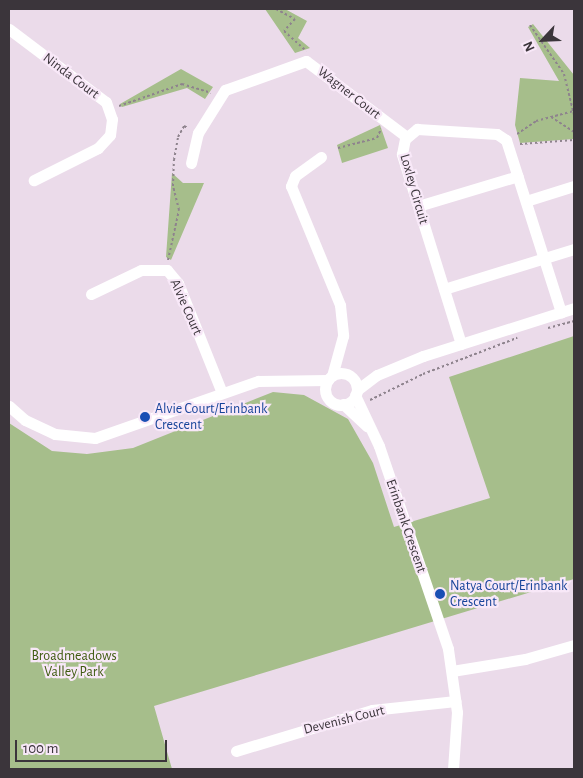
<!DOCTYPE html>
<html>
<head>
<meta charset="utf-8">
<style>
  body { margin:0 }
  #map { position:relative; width:583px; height:778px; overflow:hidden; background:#ebdbea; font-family:"Alegreya Sans",sans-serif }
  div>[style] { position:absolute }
  .green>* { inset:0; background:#a6be8b }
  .path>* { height:2px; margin-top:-1px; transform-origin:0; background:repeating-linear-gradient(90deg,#8e838d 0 2.5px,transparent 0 5px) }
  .street>* { height:11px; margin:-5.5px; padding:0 5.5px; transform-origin:5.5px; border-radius:5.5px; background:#fff }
  .street>.ring { margin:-5.5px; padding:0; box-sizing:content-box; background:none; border:11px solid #fff; border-radius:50% }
  .dots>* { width:14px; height:14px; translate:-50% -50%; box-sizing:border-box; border:2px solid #f8e8f8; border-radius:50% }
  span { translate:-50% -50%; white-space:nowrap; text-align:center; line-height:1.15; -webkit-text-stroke:4.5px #f8e8f8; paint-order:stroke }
  .street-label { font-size:14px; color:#3b353b }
  .transit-label { font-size:14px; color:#164399 }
  .left { translate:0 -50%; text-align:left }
  .park-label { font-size:14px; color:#405c11 }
  .frame { position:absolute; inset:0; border:10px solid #3b353b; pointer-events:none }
  .north { position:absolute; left:518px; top:15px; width:50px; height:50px; -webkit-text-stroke:4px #f8e8f8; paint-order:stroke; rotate:245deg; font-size:14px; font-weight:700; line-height:20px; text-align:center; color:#3b353b }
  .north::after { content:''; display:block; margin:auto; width:18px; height:22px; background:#3b353b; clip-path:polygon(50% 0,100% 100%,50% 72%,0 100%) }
  .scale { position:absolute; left:15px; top:740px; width:152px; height:22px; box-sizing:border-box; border:2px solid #3b353b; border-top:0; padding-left:6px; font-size:15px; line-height:18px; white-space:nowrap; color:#3b353b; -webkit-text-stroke:4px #f8e8f8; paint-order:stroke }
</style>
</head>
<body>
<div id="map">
  <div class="green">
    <div style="clip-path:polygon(265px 9px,285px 9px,307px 21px,298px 38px,310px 48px,295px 53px)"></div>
    <div style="clip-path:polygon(533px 24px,574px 75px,574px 139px,520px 143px,515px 125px,520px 78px,559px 81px,528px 27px)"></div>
    <div style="clip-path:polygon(181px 69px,213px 87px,205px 99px,187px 88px,122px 107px,120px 104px)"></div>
    <div style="clip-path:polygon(380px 125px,388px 148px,342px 163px,337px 145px)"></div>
    <div style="clip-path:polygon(172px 173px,183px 183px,204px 183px,171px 260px,166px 257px)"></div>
    <div style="clip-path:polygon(574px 336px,574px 579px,154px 706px,172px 769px,9px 769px,9px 423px,52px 451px,87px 454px,133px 448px,273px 392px,304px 395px,348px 419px,373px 463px,394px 527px,490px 498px,449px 377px)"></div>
  </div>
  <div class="path">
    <div style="left:276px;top:9px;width:21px;rotate:28deg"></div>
    <div style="left:295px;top:19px;width:16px;rotate:133deg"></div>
    <div style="left:284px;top:31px;width:30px;rotate:42deg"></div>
    <div style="left:530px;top:25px;width:60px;rotate:55.2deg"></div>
    <div style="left:564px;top:74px;width:42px;rotate:76.3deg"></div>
    <div style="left:119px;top:106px;width:67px;rotate:-19.2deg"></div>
    <div style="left:182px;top:84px;width:30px;rotate:17deg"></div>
    <div style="left:551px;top:117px;width:27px;rotate:33deg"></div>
    <div style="left:517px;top:134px;width:23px;rotate:-34deg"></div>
    <div style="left:536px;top:121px;width:38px;rotate:-15deg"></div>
    <div style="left:520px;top:144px;width:54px;rotate:-4.2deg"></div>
    <div style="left:338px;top:148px;width:40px;rotate:-14.4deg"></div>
    <div style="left:377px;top:138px;width:10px;rotate:-66deg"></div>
    <div style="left:168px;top:260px;width:51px;rotate:-77.6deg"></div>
    <div style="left:179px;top:210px;width:25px;rotate:-104deg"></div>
    <div style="left:173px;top:186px;width:26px;rotate:-88deg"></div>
    <div style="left:174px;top:160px;width:23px;rotate:-80deg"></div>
    <div style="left:178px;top:137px;width:13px;rotate:-61deg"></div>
    <div style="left:184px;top:126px;width:4px;rotate:27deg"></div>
    <div style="left:548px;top:328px;width:27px;rotate:-15deg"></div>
    <div style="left:370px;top:400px;width:59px;rotate:-26.1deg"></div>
    <div style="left:423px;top:374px;width:101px;rotate:-21deg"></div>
  </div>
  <div class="street">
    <div style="left:9px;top:29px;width:121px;rotate:37deg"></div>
    <div style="left:106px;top:102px;width:18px;rotate:71deg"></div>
    <div style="left:112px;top:119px;width:16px;rotate:97deg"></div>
    <div style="left:110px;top:135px;width:18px;rotate:133deg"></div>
    <div style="left:98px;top:148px;width:72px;rotate:153.4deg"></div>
    <div style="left:321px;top:157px;width:32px;rotate:144deg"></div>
    <div style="left:295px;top:176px;width:11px;rotate:112deg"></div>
    <div style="left:291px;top:186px;width:129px;rotate:67.6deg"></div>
    <div style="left:340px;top:305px;width:31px;rotate:84deg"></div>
    <div style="left:343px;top:336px;width:41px;rotate:105.4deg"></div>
    <div style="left:191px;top:163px;width:31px;rotate:-77deg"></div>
    <div style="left:198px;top:133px;width:51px;rotate:-57.9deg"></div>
    <div style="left:225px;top:90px;width:86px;rotate:-19.7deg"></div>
    <div style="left:306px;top:61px;width:126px;rotate:37deg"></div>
    <div style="left:526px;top:201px;width:50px;rotate:-17.4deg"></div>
    <div style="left:418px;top:206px;width:104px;rotate:-16.7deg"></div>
    <div style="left:444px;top:289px;width:136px;rotate:-17.1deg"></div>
    <div style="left:91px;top:294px;width:55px;rotate:-25.6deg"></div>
    <div style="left:141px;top:270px;width:26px"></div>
    <div style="left:167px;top:270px;width:17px;rotate:50deg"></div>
    <div style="left:178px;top:283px;width:118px;rotate:68.2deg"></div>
    <div style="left:461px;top:344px;width:199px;rotate:-107.3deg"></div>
    <div style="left:402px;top:154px;width:15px;rotate:-79deg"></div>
    <div style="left:405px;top:139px;width:16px;rotate:-40deg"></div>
    <div style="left:417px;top:129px;width:80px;rotate:3.6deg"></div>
    <div style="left:497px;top:134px;width:11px;rotate:34deg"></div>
    <div style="left:506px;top:140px;width:181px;rotate:72.3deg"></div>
    <div class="ring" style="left:325px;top:373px;width:21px;height:21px"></div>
    <div style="left:357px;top:390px;width:25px;rotate:-37deg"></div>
    <div style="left:377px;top:375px;width:50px;rotate:-22.4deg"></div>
    <div style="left:423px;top:356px;width:158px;rotate:-17.6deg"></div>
    <div style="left:355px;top:395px;width:56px;rotate:64.8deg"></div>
    <div style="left:379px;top:446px;width:214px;rotate:71.2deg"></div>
    <div style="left:448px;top:649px;width:64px;rotate:81.9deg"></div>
    <div style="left:457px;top:712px;width:57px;rotate:94deg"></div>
    <div style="left:343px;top:404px;width:33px;rotate:43deg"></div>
    <div style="left:9px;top:406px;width:21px;rotate:41deg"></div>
    <div style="left:25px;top:420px;width:33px;rotate:25deg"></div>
    <div style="left:55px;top:434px;width:40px;rotate:5.7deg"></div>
    <div style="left:95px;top:438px;width:173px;rotate:-19.3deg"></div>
    <div style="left:258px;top:381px;width:70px;rotate:-0.8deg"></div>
    <div style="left:452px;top:671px;width:74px;rotate:-9.3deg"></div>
    <div style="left:525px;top:659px;width:51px;rotate:-15.9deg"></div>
    <div style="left:236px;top:751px;width:142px;rotate:-16.8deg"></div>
    <div style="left:372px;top:710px;width:84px;rotate:-6.1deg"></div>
  </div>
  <div class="dots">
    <div style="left:145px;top:417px;background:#1a4fb4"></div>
    <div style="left:440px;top:594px;background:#1a4fb4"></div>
  </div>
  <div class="street-label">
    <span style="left:71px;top:76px;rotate:37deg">Ninda Court</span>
    <span style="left:349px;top:93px;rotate:38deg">Wagner Court</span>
    <span style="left:414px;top:189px;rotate:74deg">Loxley Circuit</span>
    <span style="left:186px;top:307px;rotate:66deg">Alvie Court</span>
    <span style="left:406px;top:526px;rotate:71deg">Erinbank Crescent</span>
    <span style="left:344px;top:720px;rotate:-14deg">Devenish Court</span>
  </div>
  <div class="transit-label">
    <span class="left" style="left:155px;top:417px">Alvie Court/Erinbank<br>Crescent</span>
    <span class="left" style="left:450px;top:594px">Natya Court/Erinbank<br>Crescent</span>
  </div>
  <div class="park-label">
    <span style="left:74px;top:664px">Broadmeadows<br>Valley Park</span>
  </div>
  <div class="frame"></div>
  <div class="north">N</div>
  <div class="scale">100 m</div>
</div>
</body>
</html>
